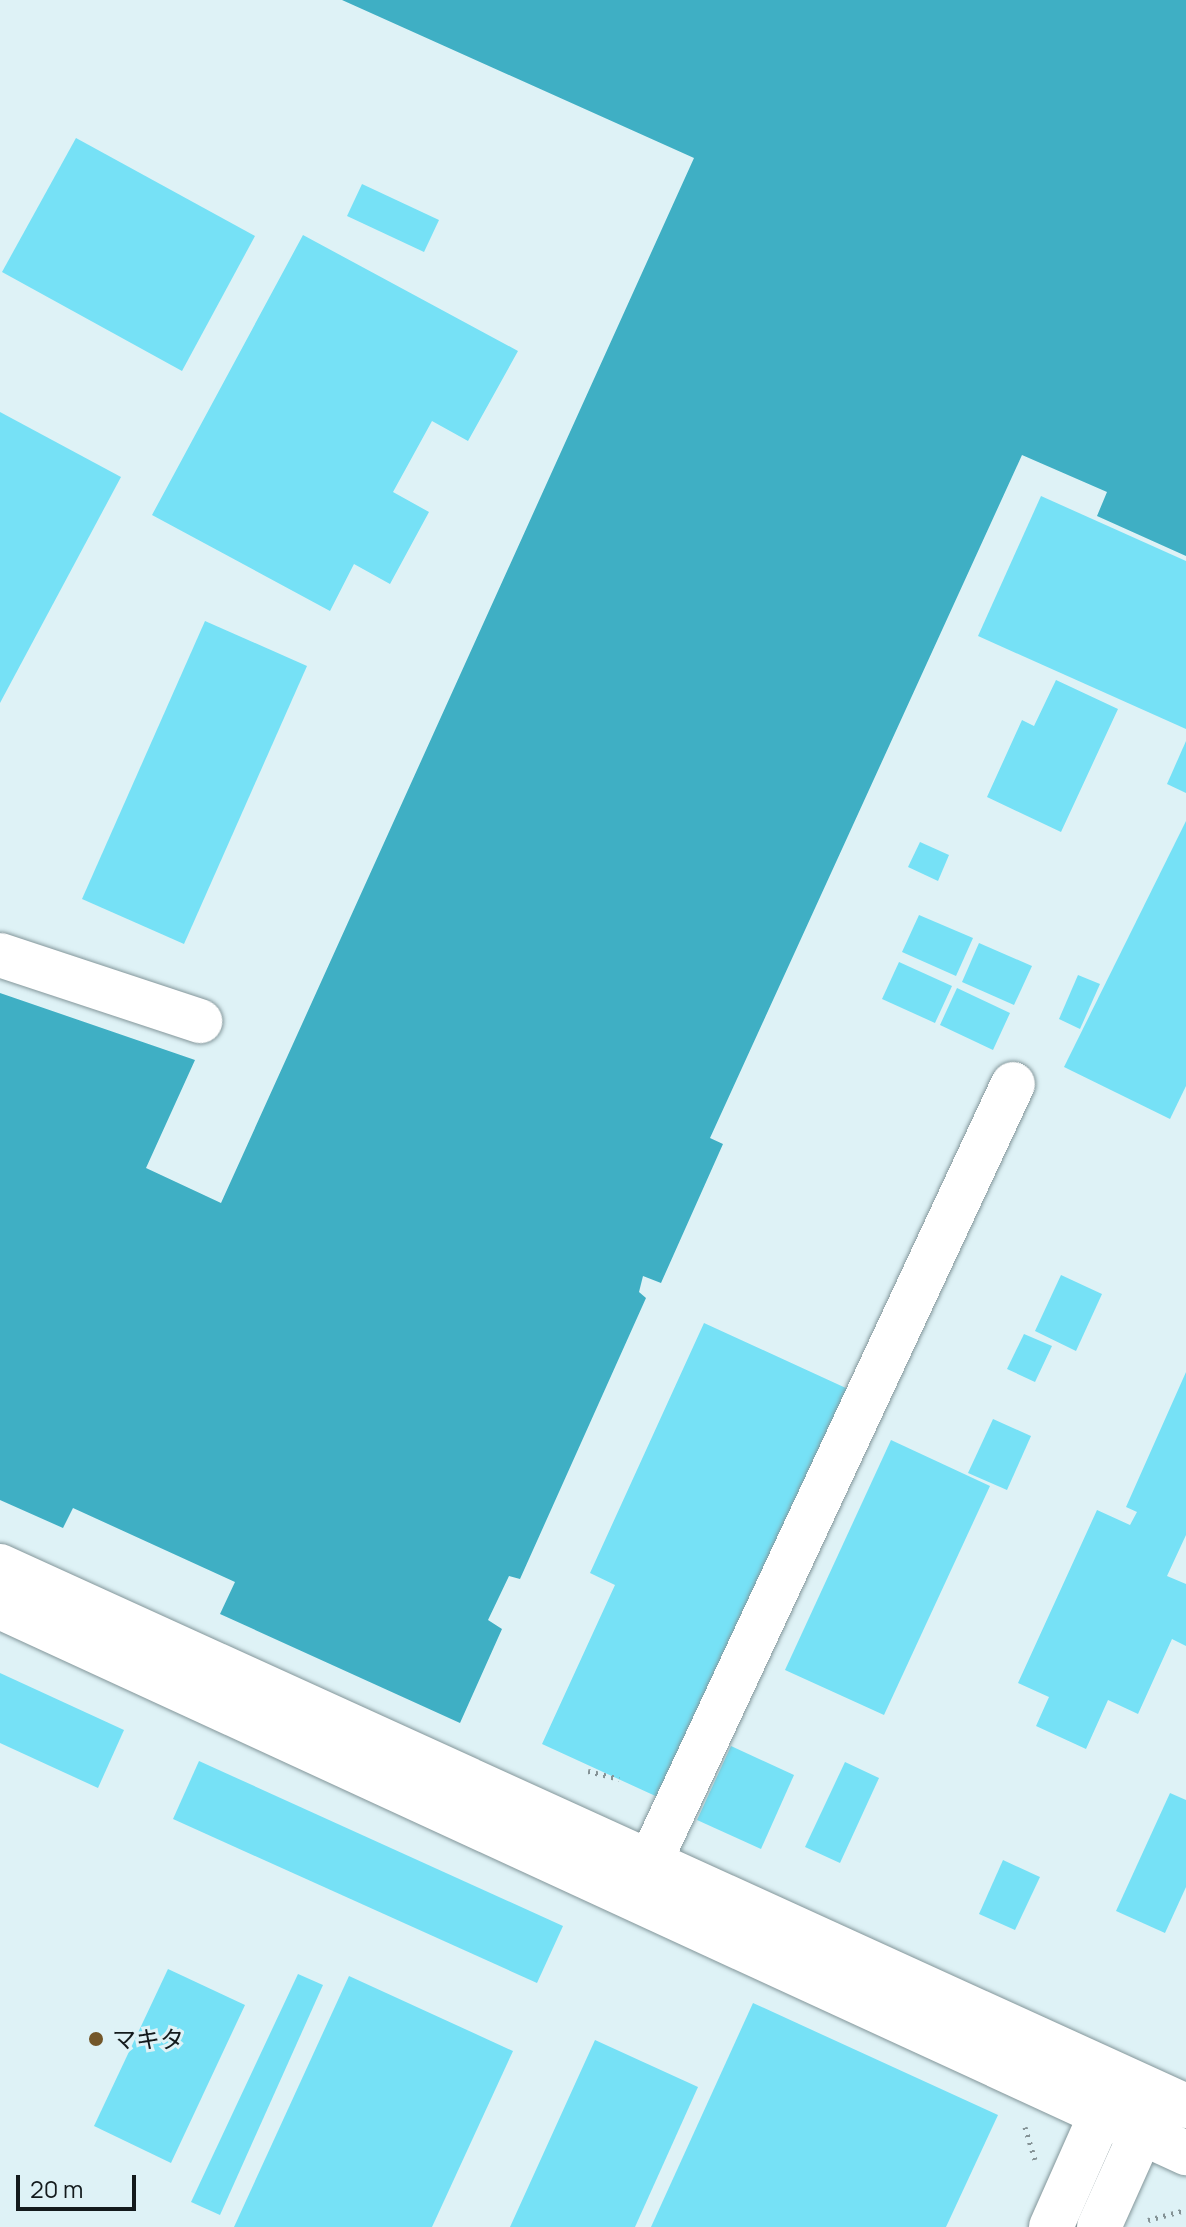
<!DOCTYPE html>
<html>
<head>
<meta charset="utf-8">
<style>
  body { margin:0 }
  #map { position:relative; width:1186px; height:2227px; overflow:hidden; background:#def2f6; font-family:Manrope,"Noto Sans JP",sans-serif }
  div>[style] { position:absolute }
  .water>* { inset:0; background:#3fafc4 }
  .building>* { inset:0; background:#76e1f6 }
  .path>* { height:5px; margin-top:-2.5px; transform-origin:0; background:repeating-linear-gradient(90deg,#859396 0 2px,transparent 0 8px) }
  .roads { filter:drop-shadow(0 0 2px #83969a) drop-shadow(0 0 2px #83969a) }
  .minor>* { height:44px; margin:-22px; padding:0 22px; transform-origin:22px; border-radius:22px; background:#fff }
  .tertiary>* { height:44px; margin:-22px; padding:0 22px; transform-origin:22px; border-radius:22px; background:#fff }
  .dots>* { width:22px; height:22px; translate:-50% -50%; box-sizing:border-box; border:4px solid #def2f6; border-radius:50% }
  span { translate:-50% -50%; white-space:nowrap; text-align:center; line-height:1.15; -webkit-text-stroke:6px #def2f6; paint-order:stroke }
  .poi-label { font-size:24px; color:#131a1c }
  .left { translate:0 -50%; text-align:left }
  .scale { position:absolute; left:16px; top:2175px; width:120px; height:36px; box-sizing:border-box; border:4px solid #131a1c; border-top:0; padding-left:10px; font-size:24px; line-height:28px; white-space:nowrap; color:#131a1c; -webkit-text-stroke:6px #def2f6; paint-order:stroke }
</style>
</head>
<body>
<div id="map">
  <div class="water">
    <div style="clip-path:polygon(342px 0,1186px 0,1186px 556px,1097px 516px,1107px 492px,1022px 455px,710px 1138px,723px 1144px,661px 1283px,643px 1276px,639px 1292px,646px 1298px,520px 1579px,509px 1576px,488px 1620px,502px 1629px,460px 1723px,220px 1614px,235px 1582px,73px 1508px,63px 1528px,0 1500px,0 993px,195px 1060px,146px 1168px,221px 1203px,694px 158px)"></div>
  </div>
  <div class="building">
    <div style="clip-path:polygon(76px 138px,255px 236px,182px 371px,2px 272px)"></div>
    <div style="clip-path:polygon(362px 184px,439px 220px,424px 252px,347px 216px)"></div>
    <div style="clip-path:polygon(303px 235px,518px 351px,468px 441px,432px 421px,393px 492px,429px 512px,390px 584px,354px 564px,330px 611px,152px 515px)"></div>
    <div style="clip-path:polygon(0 412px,121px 477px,0 703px)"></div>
    <div style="clip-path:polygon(1041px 496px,1186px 561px,1186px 729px,978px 636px)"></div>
    <div style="clip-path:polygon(205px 621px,307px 666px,184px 944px,82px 899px)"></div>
    <div style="clip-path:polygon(1056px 680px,1118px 709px,1061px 832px,987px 797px,1022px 720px,1034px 726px)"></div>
    <div style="clip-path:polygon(1186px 741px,1186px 793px,1167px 784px)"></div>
    <div style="clip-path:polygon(1186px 821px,1186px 1086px,1170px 1119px,1064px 1067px)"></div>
    <div style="clip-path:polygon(920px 842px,949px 855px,938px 881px,908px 867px)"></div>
    <div style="clip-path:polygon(919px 915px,973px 938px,956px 976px,902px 952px)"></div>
    <div style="clip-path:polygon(979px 943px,1032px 966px,1014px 1005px,962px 982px)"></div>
    <div style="clip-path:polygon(899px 962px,952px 986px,935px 1023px,882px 999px)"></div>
    <div style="clip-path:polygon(1078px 975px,1100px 984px,1080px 1029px,1059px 1019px)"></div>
    <div style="clip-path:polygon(957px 988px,1010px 1013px,993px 1050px,940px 1025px)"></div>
    <div style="clip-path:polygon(1061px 1275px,1102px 1294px,1076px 1351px,1035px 1331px)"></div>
    <div style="clip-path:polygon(704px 1323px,848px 1389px,662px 1799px,542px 1744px,615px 1585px,590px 1573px)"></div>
    <div style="clip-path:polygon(1024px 1334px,1052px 1346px,1035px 1382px,1007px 1369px)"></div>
    <div style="clip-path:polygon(1186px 1372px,1186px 1535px,1167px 1576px,1186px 1584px,1186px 1646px,1172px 1639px,1138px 1714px,1108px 1700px,1086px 1749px,1036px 1726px,1049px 1697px,1018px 1683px,1097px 1510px,1130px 1525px,1137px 1512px,1126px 1507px)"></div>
    <div style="clip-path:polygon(993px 1419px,1031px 1436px,1007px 1490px,968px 1473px)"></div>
    <div style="clip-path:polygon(891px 1440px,990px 1486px,884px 1715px,785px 1670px)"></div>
    <div style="clip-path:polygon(0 1673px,124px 1730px,98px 1788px,0 1743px)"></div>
    <div style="clip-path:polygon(731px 1746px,794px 1775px,761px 1849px,697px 1820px)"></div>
    <div style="clip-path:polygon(199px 1761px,563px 1926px,537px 1983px,173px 1819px)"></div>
    <div style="clip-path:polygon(845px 1762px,879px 1778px,840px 1863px,805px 1847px)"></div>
    <div style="clip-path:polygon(1170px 1793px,1186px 1800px,1186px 1887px,1165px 1933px,1116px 1911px)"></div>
    <div style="clip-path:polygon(1003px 1860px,1040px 1877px,1015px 1930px,979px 1914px)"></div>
    <div style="clip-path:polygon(168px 1969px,245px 2005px,171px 2163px,94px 2126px)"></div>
    <div style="clip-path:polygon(298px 1974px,323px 1985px,220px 2215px,191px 2202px)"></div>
    <div style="clip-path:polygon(349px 1976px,513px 2051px,432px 2227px,234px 2227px)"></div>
    <div style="clip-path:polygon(753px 2003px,998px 2115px,946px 2227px,651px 2227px)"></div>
    <div style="clip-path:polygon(595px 2040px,698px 2087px,635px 2227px,510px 2227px)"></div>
  </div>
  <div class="path">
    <div style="left:588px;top:1771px;width:32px;rotate:14deg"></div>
    <div style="left:1025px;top:2127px;width:34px;rotate:73deg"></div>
    <div style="left:1148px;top:2220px;width:39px;rotate:-15deg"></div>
  </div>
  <div class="roads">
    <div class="minor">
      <div style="left:0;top:955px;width:211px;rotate:18.3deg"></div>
      <div style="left:634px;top:1896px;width:896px;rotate:-64.98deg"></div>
    </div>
    <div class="tertiary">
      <div style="left:0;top:1566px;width:1303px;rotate:24.48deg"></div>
      <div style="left:0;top:1607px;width:1306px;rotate:24.72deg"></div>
      <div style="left:1051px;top:2227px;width:153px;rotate:-66.1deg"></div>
      <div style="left:1099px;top:2227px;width:132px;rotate:-65.8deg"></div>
    </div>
  </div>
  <div class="dots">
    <div style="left:96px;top:2039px;background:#73572a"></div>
  </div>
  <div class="poi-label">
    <span class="left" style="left:112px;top:2039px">マキタ</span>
  </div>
  <div class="scale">20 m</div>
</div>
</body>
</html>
